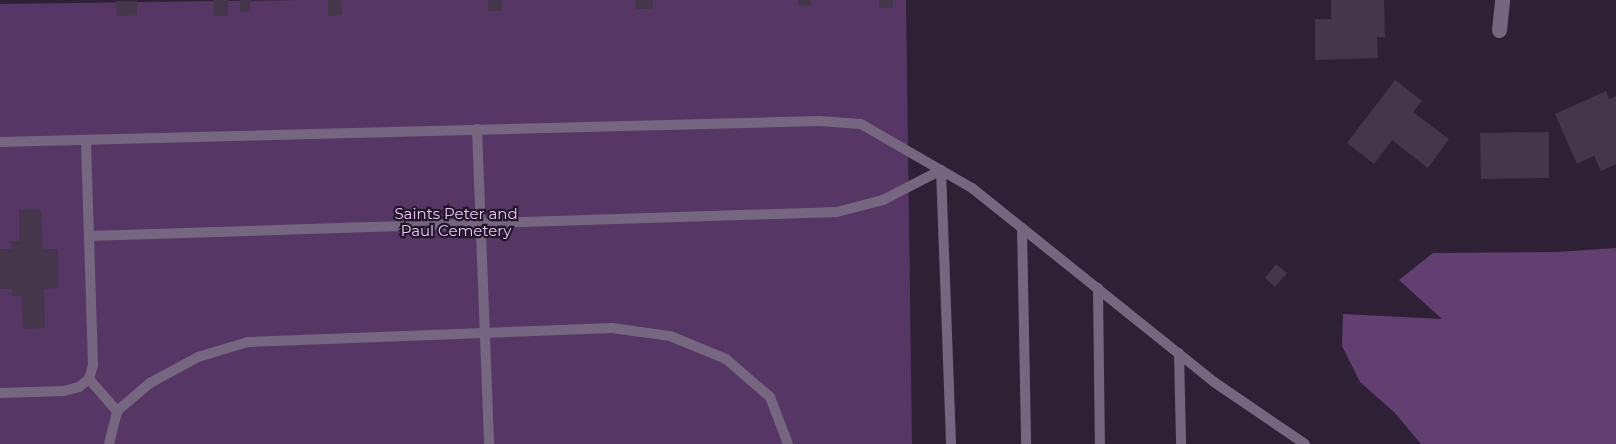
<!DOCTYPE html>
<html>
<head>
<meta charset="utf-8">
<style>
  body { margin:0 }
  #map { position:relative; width:1616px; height:444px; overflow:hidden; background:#2e2035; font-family:Montserrat,sans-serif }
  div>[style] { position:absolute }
  .green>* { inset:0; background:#563664 }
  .forest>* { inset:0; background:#623f71 }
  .building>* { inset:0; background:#46364c }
  .lane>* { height:10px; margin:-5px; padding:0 5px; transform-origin:5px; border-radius:5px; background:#77667f }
  .street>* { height:15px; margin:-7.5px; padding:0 7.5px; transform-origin:7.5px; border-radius:7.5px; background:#77667f }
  span { translate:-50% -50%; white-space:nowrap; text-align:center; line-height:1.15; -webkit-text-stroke:4.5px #24162a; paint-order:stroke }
  .park-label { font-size:15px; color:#e8c7f6 }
</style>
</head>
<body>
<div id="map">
  <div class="green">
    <div style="clip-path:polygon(302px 0,906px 0,912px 444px,0 444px,0 4px)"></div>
  </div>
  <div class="forest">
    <div style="clip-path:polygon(1616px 248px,1616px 444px,1421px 444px,1394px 412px,1360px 382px,1342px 346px,1343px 314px,1442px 319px,1399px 280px,1433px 253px,1557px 252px)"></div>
  </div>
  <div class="building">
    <div style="clip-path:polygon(214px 0,228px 0,228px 16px,214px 16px)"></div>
    <div style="clip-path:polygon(240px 0,250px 0,250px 12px,240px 12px)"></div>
    <div style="clip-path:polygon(328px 0,341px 0,342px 15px,328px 16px)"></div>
    <div style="clip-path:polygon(488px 0,502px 0,502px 11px,488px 11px)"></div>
    <div style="clip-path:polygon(635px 0,653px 0,653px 9px,636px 9px)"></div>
    <div style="clip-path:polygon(798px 0,811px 0,811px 5px,798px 6px)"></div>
    <div style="clip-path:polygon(879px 0,893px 0,893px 8px,879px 8px)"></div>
    <div style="clip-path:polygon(1331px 0,1384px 0,1385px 37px,1377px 37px,1378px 58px,1315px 60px,1315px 19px,1331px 19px)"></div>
    <div style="clip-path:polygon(116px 1px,137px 1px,137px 15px,117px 16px)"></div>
    <div style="clip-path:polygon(1395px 80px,1422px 101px,1413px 112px,1449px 139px,1428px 168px,1392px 140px,1374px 164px,1347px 143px)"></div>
    <div style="clip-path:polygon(1606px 91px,1609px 99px,1616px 96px,1616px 164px,1601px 171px,1594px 156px,1577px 164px,1555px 114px)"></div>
    <div style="clip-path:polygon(1549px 132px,1549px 178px,1481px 179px,1480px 133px)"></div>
    <div style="clip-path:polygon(19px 210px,41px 210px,42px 249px,58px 249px,58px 288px,44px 289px,45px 328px,23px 329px,22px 296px,12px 296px,12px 289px,0 289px,0 249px,11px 249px,11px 241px,19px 241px)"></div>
    <div style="clip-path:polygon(1276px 264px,1287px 273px,1275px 287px,1265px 278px)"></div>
  </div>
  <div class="lane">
    <div style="left:477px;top:129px;width:315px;rotate:87.8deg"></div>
    <div style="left:0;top:142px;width:819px;rotate:-1.47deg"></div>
    <div style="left:819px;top:121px;width:42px;rotate:4.1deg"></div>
    <div style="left:861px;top:124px;width:128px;rotate:30deg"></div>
    <div style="left:972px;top:188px;width:310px;rotate:38.7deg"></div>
    <div style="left:1214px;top:382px;width:110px;rotate:34.3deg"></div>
    <div style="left:1022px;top:228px;width:216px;rotate:88.9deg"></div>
    <div style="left:89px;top:236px;width:748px;rotate:-1.84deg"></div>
    <div style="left:837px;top:212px;width:48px;rotate:-14.6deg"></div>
    <div style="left:883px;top:200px;width:65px;rotate:-27.3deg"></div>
    <div style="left:941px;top:170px;width:274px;rotate:87.9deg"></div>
    <div style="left:1098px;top:288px;width:156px;rotate:89.3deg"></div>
    <div style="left:1179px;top:353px;width:91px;rotate:88.7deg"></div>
    <div style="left:89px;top:379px;width:43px;rotate:48.8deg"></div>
    <div style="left:0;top:393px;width:64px;rotate:-1.8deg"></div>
    <div style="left:64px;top:391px;width:16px;rotate:-15deg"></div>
    <div style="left:79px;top:387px;width:13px;rotate:-39deg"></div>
    <div style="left:89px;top:379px;width:15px;rotate:-74deg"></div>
    <div style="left:93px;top:365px;width:225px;rotate:-91.8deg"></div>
    <div style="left:109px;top:444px;width:34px;rotate:-76deg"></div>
    <div style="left:117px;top:411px;width:43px;rotate:-40.3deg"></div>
    <div style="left:150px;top:383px;width:55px;rotate:-28.4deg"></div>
    <div style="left:198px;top:357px;width:52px;rotate:-16.7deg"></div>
    <div style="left:248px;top:342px;width:364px;rotate:-2.2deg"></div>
    <div style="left:612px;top:328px;width:59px;rotate:7.9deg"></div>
    <div style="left:670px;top:336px;width:61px;rotate:22.3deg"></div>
    <div style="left:726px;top:359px;width:58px;rotate:40.8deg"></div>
    <div style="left:770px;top:397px;width:50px;rotate:69deg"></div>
  </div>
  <div class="street">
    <div style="left:1499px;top:30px;width:30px;rotate:-84deg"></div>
  </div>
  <div class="park-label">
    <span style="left:456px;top:222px">Saints Peter and<br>Paul Cemetery</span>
  </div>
</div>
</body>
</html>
